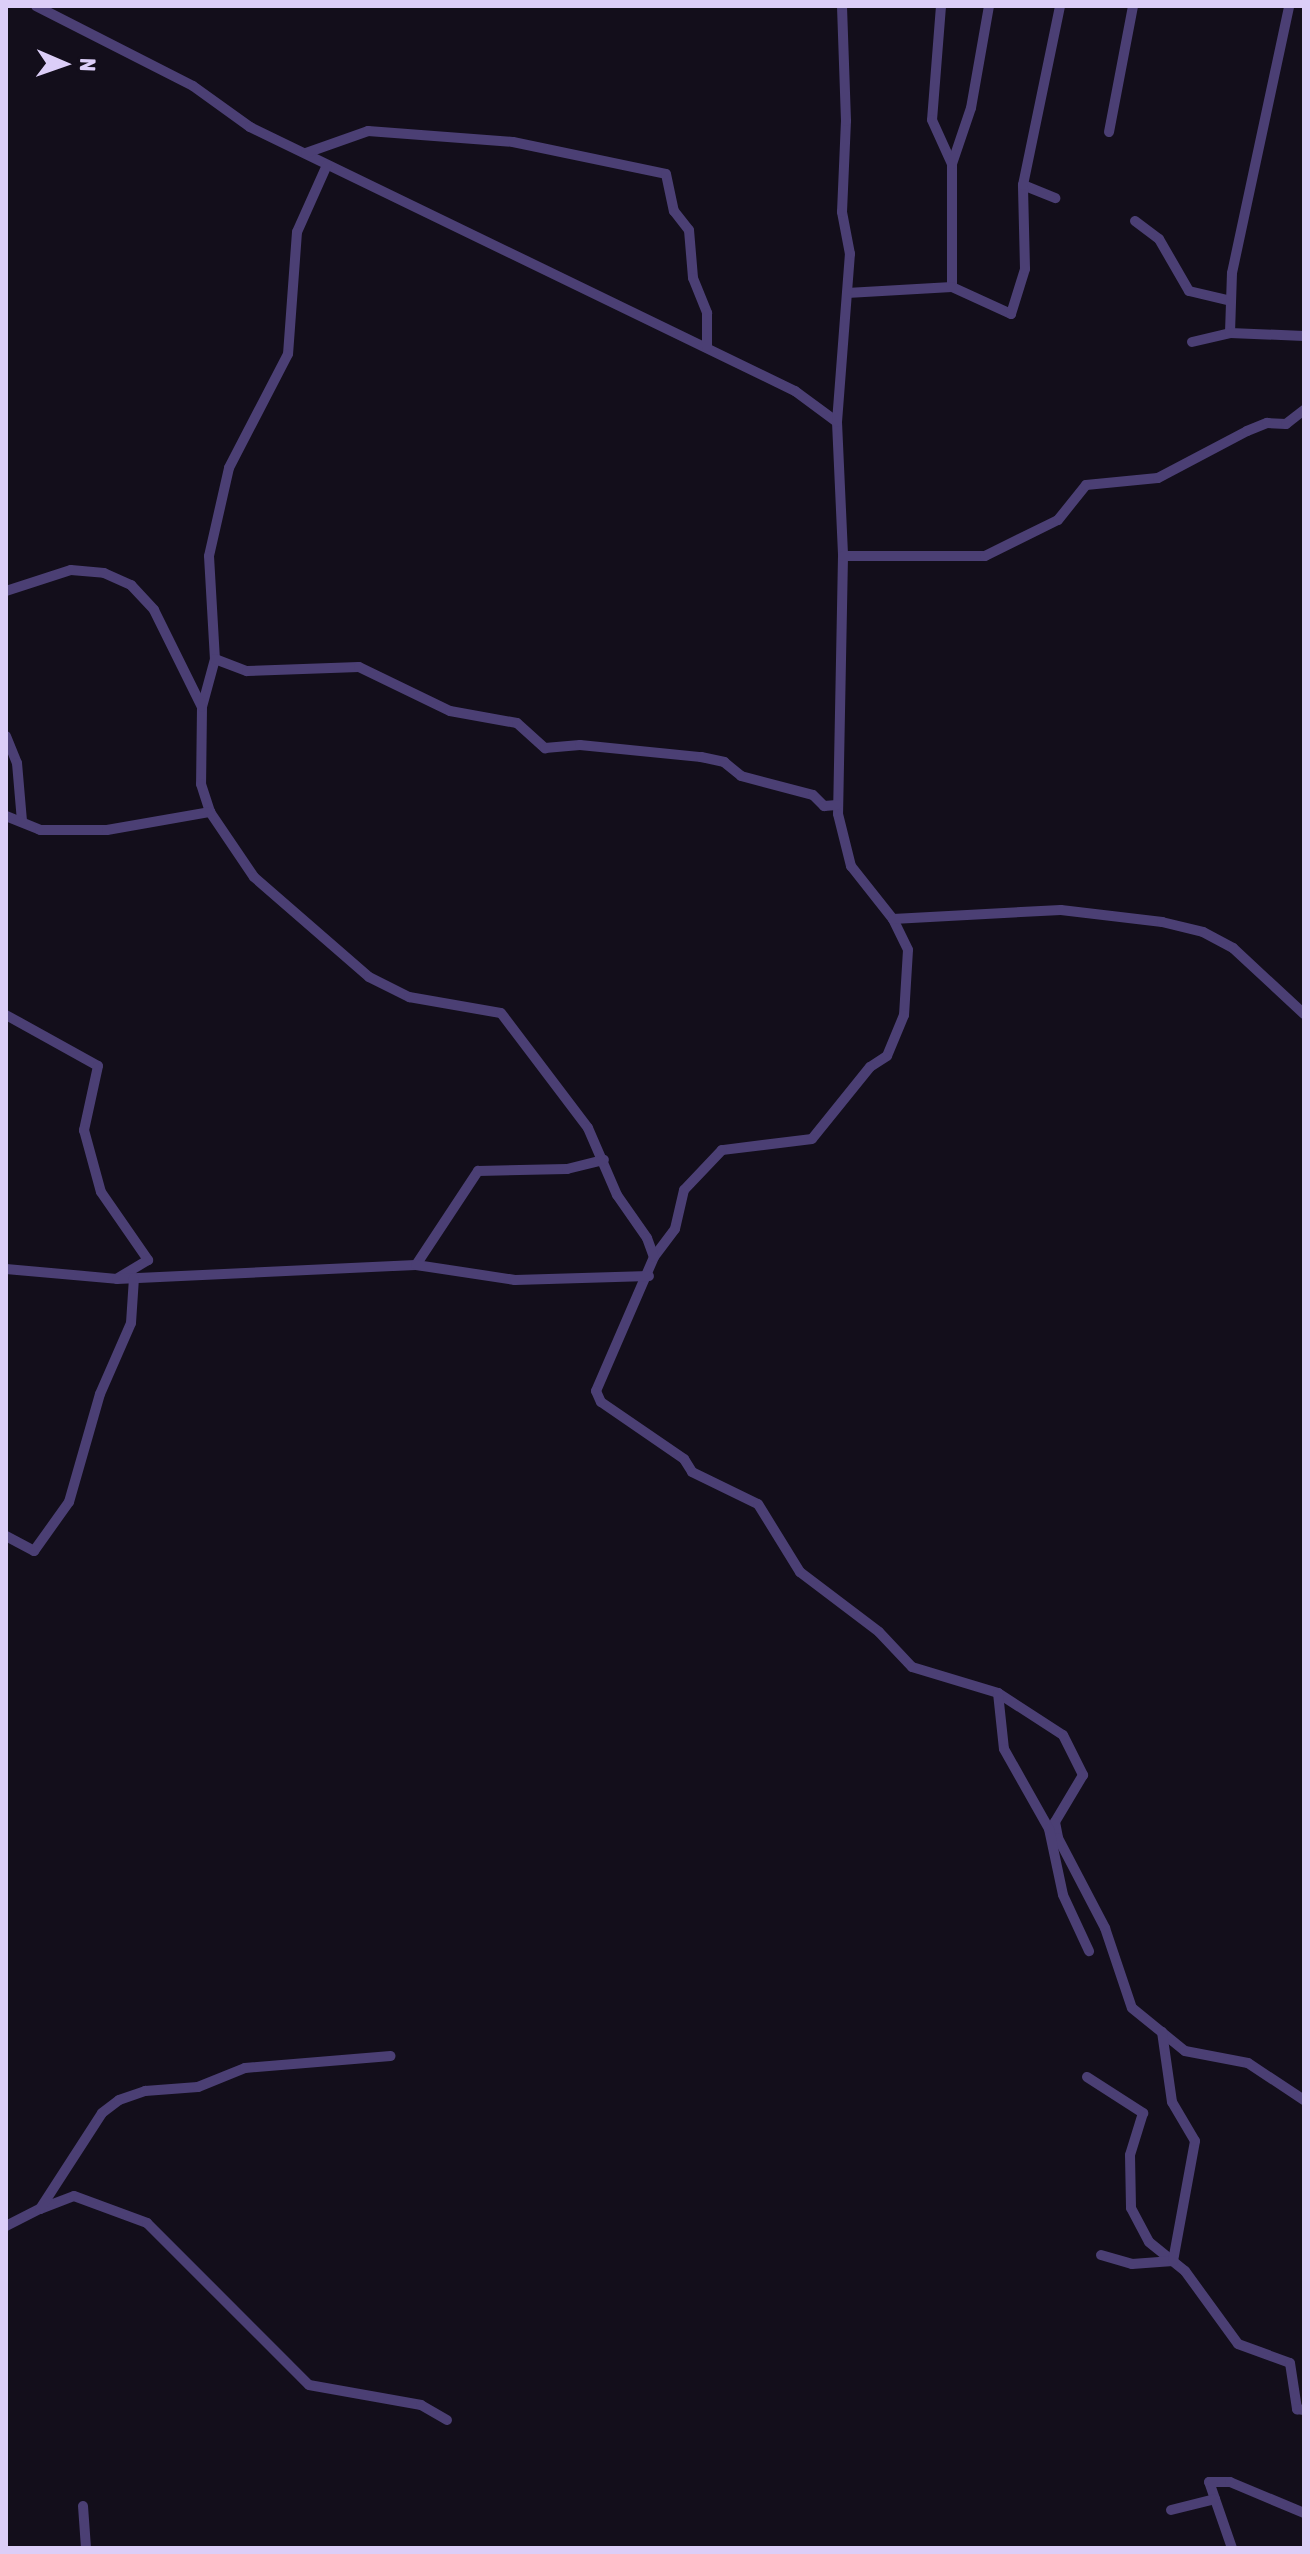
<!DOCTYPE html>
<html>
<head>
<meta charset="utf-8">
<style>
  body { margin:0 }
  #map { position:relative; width:1310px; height:2554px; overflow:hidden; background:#130e1b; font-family:"Asap Condensed",sans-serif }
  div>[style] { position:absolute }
  .minor>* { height:10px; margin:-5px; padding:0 5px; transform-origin:5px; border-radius:5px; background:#4b3f74 }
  span { translate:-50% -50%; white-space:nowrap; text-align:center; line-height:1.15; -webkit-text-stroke:7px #130e1b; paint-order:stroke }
  .frame { position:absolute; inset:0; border:8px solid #dccef8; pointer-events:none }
  .north { position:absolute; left:24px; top:24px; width:80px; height:80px; -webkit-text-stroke:6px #130e1b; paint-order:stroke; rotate:92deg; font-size:22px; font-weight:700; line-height:32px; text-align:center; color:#dccef8 }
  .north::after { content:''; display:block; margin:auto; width:28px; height:36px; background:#dccef8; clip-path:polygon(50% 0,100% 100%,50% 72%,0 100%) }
</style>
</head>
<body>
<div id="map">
  <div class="minor">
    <div style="left:36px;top:6px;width:176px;rotate:27deg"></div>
    <div style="left:193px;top:86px;width:70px;rotate:35.7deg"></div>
    <div style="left:250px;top:127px;width:606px;rotate:25.85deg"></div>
    <div style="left:795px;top:391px;width:52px;rotate:36.4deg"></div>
    <div style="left:837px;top:422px;width:134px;rotate:87.4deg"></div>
    <div style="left:843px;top:556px;width:258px;rotate:91.1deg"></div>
    <div style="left:838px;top:814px;width:54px;rotate:76deg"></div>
    <div style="left:851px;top:866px;width:68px;rotate:51.6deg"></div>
    <div style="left:893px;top:919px;width:34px;rotate:64deg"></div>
    <div style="left:908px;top:950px;width:65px;rotate:93.5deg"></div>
    <div style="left:904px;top:1015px;width:44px;rotate:112.5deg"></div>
    <div style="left:887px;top:1056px;width:20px;rotate:147deg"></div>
    <div style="left:870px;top:1067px;width:92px;rotate:128.9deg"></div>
    <div style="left:812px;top:1139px;width:91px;rotate:173deg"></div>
    <div style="left:722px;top:1150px;width:55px;rotate:133.5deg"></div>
    <div style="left:684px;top:1190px;width:40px;rotate:103deg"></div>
    <div style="left:675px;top:1229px;width:35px;rotate:127deg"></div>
    <div style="left:654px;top:1257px;width:146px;rotate:113.4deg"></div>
    <div style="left:596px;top:1391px;width:12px;rotate:66deg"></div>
    <div style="left:601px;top:1402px;width:101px;rotate:34.5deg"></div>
    <div style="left:684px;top:1459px;width:15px;rotate:58deg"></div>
    <div style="left:692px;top:1472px;width:73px;rotate:25.9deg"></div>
    <div style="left:758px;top:1504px;width:80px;rotate:58.3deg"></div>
    <div style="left:800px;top:1572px;width:99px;rotate:37.2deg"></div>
    <div style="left:879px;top:1632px;width:48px;rotate:46.7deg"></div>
    <div style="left:912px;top:1667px;width:90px;rotate:16.8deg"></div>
    <div style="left:998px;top:1693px;width:77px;rotate:32.9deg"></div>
    <div style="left:1063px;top:1735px;width:45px;rotate:63.4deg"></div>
    <div style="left:1083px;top:1775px;width:55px;rotate:120.8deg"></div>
    <div style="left:1055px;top:1822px;width:16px;rotate:79deg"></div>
    <div style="left:1058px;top:1838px;width:102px;rotate:62.4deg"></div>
    <div style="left:1105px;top:1928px;width:84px;rotate:71.4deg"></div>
    <div style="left:1132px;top:2008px;width:68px;rotate:39.1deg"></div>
    <div style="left:1185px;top:2051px;width:64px;rotate:10.8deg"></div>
    <div style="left:1248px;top:2063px;width:67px;rotate:33.5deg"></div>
    <div style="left:941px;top:6px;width:114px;rotate:94.5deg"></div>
    <div style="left:932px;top:120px;width:48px;rotate:65.6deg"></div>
    <div style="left:952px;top:164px;width:123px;rotate:90deg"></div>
    <div style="left:1109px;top:132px;width:128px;rotate:-79.2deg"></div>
    <div style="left:306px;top:153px;width:66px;rotate:-19.5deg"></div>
    <div style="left:368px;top:131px;width:145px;rotate:4.3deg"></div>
    <div style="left:513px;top:142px;width:156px;rotate:11.8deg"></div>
    <div style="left:666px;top:174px;width:38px;rotate:78deg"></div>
    <div style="left:674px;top:211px;width:24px;rotate:52deg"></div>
    <div style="left:689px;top:230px;width:48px;rotate:85.2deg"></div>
    <div style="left:693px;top:278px;width:38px;rotate:68deg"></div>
    <div style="left:707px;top:313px;width:34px;rotate:90deg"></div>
    <div style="left:952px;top:164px;width:59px;rotate:-71.3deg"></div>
    <div style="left:971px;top:108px;width:104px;rotate:-80deg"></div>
    <div style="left:327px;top:165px;width:73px;rotate:114.1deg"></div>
    <div style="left:297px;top:232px;width:122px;rotate:94.2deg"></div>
    <div style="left:288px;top:354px;width:128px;rotate:117.4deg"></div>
    <div style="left:229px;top:468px;width:90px;rotate:102.8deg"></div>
    <div style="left:209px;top:556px;width:103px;rotate:86.7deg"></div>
    <div style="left:215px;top:659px;width:50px;rotate:105.2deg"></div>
    <div style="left:202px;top:707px;width:77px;rotate:90.7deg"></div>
    <div style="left:201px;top:784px;width:29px;rotate:72deg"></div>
    <div style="left:210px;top:812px;width:78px;rotate:55.9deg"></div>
    <div style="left:254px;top:877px;width:152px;rotate:41deg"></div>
    <div style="left:369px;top:977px;width:45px;rotate:26.6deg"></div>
    <div style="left:409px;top:997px;width:93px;rotate:9.9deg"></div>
    <div style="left:501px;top:1013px;width:144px;rotate:52.9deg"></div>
    <div style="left:588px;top:1128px;width:73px;rotate:66.6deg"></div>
    <div style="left:617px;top:1195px;width:52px;rotate:55.1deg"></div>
    <div style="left:647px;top:1238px;width:20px;rotate:70deg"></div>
    <div style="left:1023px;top:185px;width:35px;rotate:22deg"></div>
    <div style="left:1135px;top:221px;width:30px;rotate:37deg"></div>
    <div style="left:1159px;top:239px;width:60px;rotate:60deg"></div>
    <div style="left:1189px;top:291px;width:43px;rotate:13.4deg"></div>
    <div style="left:847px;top:293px;width:105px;rotate:-3.3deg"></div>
    <div style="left:952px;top:287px;width:65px;rotate:24.6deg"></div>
    <div style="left:1011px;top:314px;width:47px;rotate:-72.7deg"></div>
    <div style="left:1025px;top:269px;width:84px;rotate:-91.4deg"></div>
    <div style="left:1023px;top:185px;width:183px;rotate:-78.3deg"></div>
    <div style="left:1230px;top:333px;width:60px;rotate:-88.1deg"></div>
    <div style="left:1232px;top:273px;width:273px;rotate:-77.9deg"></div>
    <div style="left:1192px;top:342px;width:39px;rotate:-13deg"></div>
    <div style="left:1230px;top:333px;width:74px;rotate:2.3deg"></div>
    <div style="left:837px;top:422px;width:169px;rotate:-85.6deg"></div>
    <div style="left:850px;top:254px;width:43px;rotate:-100.8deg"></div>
    <div style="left:842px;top:212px;width:91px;rotate:-87.5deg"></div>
    <div style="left:846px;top:121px;width:115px;rotate:-92deg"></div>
    <div style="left:843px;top:556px;width:142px"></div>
    <div style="left:985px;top:556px;width:81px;rotate:-26.3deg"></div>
    <div style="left:1058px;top:520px;width:45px;rotate:-51.3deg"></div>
    <div style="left:1086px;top:485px;width:72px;rotate:-5.6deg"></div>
    <div style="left:1158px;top:478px;width:101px;rotate:-27.8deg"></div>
    <div style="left:1247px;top:431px;width:22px;rotate:-22deg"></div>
    <div style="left:1267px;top:423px;width:19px;rotate:3deg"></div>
    <div style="left:1286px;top:424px;width:23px;rotate:-38deg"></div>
    <div style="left:6px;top:591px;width:68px;rotate:-17.9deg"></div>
    <div style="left:71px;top:570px;width:33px;rotate:5deg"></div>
    <div style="left:104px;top:573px;width:30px;rotate:24deg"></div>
    <div style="left:131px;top:585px;width:34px;rotate:47deg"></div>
    <div style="left:154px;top:610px;width:108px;rotate:63.7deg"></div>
    <div style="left:215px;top:659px;width:34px;rotate:21deg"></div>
    <div style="left:247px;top:671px;width:112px;rotate:-2deg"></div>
    <div style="left:359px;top:667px;width:101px;rotate:25.8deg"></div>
    <div style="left:450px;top:711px;width:68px;rotate:10.2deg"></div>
    <div style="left:517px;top:723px;width:38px;rotate:42deg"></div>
    <div style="left:545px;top:748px;width:35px;rotate:-5deg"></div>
    <div style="left:580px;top:745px;width:122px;rotate:5.7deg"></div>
    <div style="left:701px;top:757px;width:24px;rotate:12deg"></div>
    <div style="left:724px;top:762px;width:22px;rotate:39deg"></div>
    <div style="left:741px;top:776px;width:74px;rotate:14.8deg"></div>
    <div style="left:813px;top:795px;width:16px;rotate:45deg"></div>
    <div style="left:824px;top:806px;width:13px;rotate:-4deg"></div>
    <div style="left:6px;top:736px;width:29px;rotate:68deg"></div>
    <div style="left:17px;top:763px;width:58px;rotate:85.1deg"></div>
    <div style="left:6px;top:816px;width:37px;rotate:22deg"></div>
    <div style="left:40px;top:830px;width:67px"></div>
    <div style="left:107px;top:830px;width:105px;rotate:-9.9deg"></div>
    <div style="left:893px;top:919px;width:168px;rotate:-3.1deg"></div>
    <div style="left:1061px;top:910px;width:102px;rotate:6.8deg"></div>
    <div style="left:1162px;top:922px;width:42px;rotate:13.7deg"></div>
    <div style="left:1203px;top:932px;width:34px;rotate:28deg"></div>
    <div style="left:1233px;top:948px;width:97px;rotate:42.9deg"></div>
    <div style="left:6px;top:1015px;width:105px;rotate:29deg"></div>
    <div style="left:98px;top:1066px;width:66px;rotate:102.3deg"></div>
    <div style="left:84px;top:1130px;width:64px;rotate:74.7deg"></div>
    <div style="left:101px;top:1192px;width:83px;rotate:55.3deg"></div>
    <div style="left:148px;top:1260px;width:35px;rotate:149deg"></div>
    <div style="left:416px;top:1265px;width:113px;rotate:-56.6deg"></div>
    <div style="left:478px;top:1171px;width:89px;rotate:-1.3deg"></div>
    <div style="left:567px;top:1169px;width:38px;rotate:-14deg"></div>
    <div style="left:6px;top:1269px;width:111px;rotate:5.1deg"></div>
    <div style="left:117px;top:1279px;width:299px;rotate:-2.7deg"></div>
    <div style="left:416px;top:1265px;width:100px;rotate:8.6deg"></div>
    <div style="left:515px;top:1280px;width:134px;rotate:-1.7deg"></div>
    <div style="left:6px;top:1536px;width:32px;rotate:28deg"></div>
    <div style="left:34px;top:1551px;width:60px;rotate:-54.5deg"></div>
    <div style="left:69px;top:1502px;width:112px;rotate:-74deg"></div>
    <div style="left:100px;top:1394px;width:77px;rotate:-66.4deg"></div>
    <div style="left:131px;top:1323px;width:45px;rotate:-86.2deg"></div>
    <div style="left:998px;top:1693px;width:56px;rotate:83.9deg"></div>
    <div style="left:1004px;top:1749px;width:92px;rotate:60.6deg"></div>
    <div style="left:1049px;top:1829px;width:67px;rotate:78deg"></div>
    <div style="left:1063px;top:1895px;width:62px;rotate:65.1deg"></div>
    <div style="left:1087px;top:2077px;width:67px;rotate:32.7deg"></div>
    <div style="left:1143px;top:2113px;width:44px;rotate:107.2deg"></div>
    <div style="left:1130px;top:2155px;width:53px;rotate:88.9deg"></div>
    <div style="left:1131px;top:2208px;width:38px;rotate:62deg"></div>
    <div style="left:1149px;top:2242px;width:46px;rotate:38.9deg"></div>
    <div style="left:1185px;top:2271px;width:90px;rotate:54deg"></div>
    <div style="left:1238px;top:2344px;width:55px;rotate:20.1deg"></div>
    <div style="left:1290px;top:2363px;width:47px;rotate:81.3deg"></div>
    <div style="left:1297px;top:2409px;width:7px;rotate:8deg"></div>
    <div style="left:40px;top:2209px;width:36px;rotate:-21deg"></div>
    <div style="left:74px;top:2196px;width:78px;rotate:20.3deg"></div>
    <div style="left:147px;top:2223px;width:229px;rotate:45deg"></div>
    <div style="left:309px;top:2385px;width:114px;rotate:10.1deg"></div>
    <div style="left:421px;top:2405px;width:30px;rotate:30deg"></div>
    <div style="left:6px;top:2226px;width:38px;rotate:-27deg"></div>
    <div style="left:40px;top:2209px;width:114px;rotate:-57.1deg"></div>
    <div style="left:102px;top:2113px;width:21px;rotate:-37deg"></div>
    <div style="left:119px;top:2100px;width:28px;rotate:-19deg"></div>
    <div style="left:145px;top:2091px;width:53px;rotate:-4.3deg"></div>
    <div style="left:198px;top:2087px;width:51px;rotate:-22deg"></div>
    <div style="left:245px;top:2068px;width:146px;rotate:-4.7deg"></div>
    <div style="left:1101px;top:2255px;width:32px;rotate:16deg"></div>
    <div style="left:1132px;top:2264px;width:41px;rotate:-4.2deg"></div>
    <div style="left:1173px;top:2261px;width:122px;rotate:-79.6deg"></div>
    <div style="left:1195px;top:2141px;width:45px;rotate:-120.5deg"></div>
    <div style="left:1172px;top:2102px;width:71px;rotate:-98.1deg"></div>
    <div style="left:1215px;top:2499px;width:18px;rotate:-109deg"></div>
    <div style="left:1209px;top:2482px;width:21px"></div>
    <div style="left:1230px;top:2482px;width:80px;rotate:22.7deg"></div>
    <div style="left:83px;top:2506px;width:42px;rotate:85.9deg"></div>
    <div style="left:1171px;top:2510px;width:45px;rotate:-14deg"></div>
    <div style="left:1215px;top:2499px;width:52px;rotate:70.9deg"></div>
  </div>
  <div class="frame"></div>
  <div class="north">N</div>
</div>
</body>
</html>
